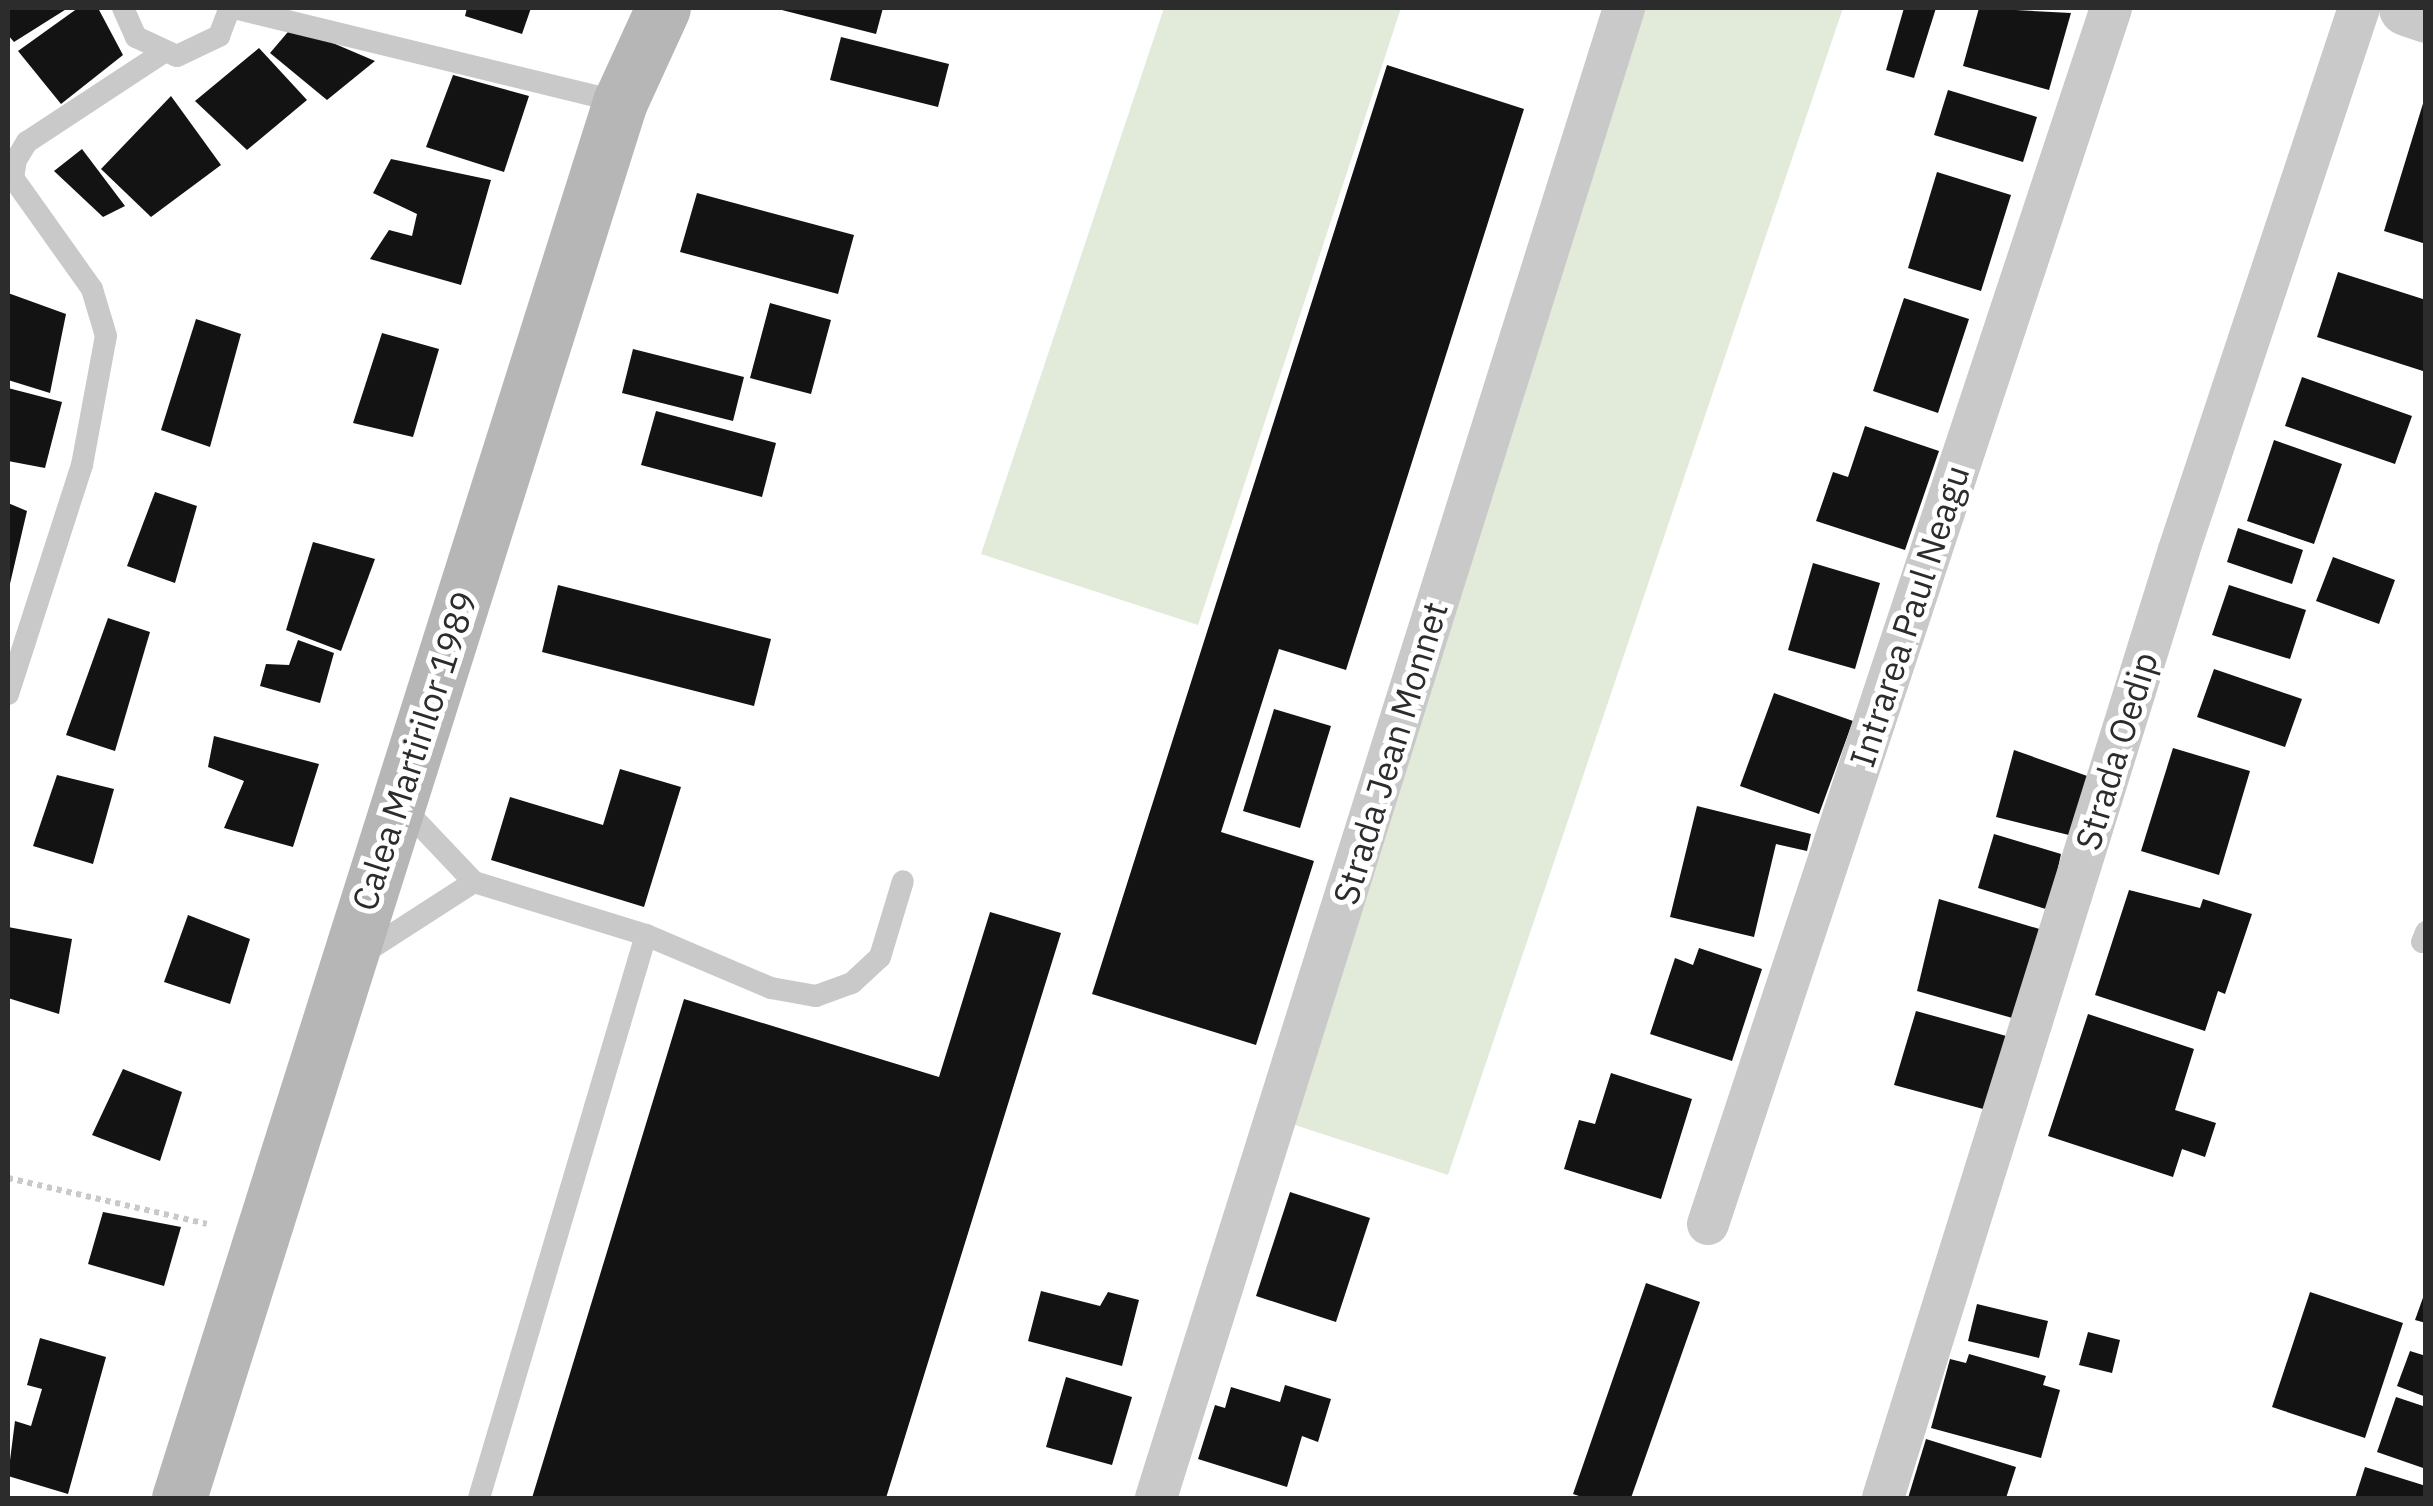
<!DOCTYPE html>
<html>
<head>
<meta charset="utf-8">
<style>
  body { margin:0 }
  #map { position:relative; width:2433px; height:1506px; overflow:hidden; background:#fff; font-family:"IBM Plex Sans",sans-serif }
  div>[style] { position:absolute }
  .green>* { inset:0; background:#e2eada }
  .building>* { inset:0; background:#131313 }
  .path>* { height:6px; margin-top:-3px; transform-origin:0; background:repeating-linear-gradient(90deg,#c9c9c9 0 5px,transparent 0 10px) }
  .service>* { height:22px; margin:-11px; padding:0 11px; transform-origin:11px; border-radius:11px; background:#c9c9c9 }
  .minor>* { height:42px; margin:-21px; padding:0 21px; transform-origin:21px; border-radius:21px; background:#c9c9c9 }
  .tertiary>* { height:55px; margin:-27.5px; padding:0 27.5px; transform-origin:27.5px; border-radius:27.5px; background:#c9c9c9 }
  .secondary>* { height:55px; margin:-27.5px; padding:0 27.5px; transform-origin:27.5px; border-radius:27.5px; background:#b6b6b6 }
  span { translate:-50% -50%; white-space:nowrap; text-align:center; line-height:1.15; -webkit-text-stroke:10px #fff; paint-order:stroke }
  .street-label { font-size:35px; color:#2c2c2c }
  .frame { position:absolute; inset:0; border:10px solid #2c2c2c; pointer-events:none }
</style>
</head>
<body>
<div id="map">
  <div class="green">
    <div style="clip-path:polygon(1164px 8px,1401px 8px,1198px 625px,981px 554px)"></div>
    <div style="clip-path:polygon(1644px 8px,1843px 8px,1448px 1175px,1292px 1124px)"></div>
  </div>
  <div class="building">
    <div style="clip-path:polygon(8px 8px,68px 8px,14px 42px,8px 35px)"></div>
    <div style="clip-path:polygon(78px 8px,98px 8px,123px 55px,61px 104px,18px 51px)"></div>
    <div style="clip-path:polygon(467px 8px,531px 8px,522px 34px,465px 16px)"></div>
    <div style="clip-path:polygon(774px 8px,883px 8px,876px 34px)"></div>
    <div style="clip-path:polygon(1904px 8px,1936px 8px,1914px 78px,1886px 70px)"></div>
    <div style="clip-path:polygon(1979px 8px,2071px 13px,2049px 90px,1963px 66px)"></div>
    <div style="clip-path:polygon(293px 26px,375px 61px,327px 100px,270px 53px)"></div>
    <div style="clip-path:polygon(841px 37px,949px 64px,938px 107px,830px 80px)"></div>
    <div style="clip-path:polygon(259px 48px,307px 100px,247px 150px,195px 101px)"></div>
    <div style="clip-path:polygon(1387px 65px,1524px 109px,1346px 670px,1279px 649px,1221px 832px,1314px 861px,1256px 1045px,1092px 994px)"></div>
    <div style="clip-path:polygon(453px 75px,529px 96px,504px 172px,426px 147px)"></div>
    <div style="clip-path:polygon(1948px 90px,2037px 117px,2023px 162px,1934px 135px)"></div>
    <div style="clip-path:polygon(171px 96px,221px 165px,151px 217px,101px 169px)"></div>
    <div style="clip-path:polygon(2425px 97px,2426px 97px,2426px 244px,2384px 231px)"></div>
    <div style="clip-path:polygon(82px 149px,125px 206px,103px 217px,54px 171px)"></div>
    <div style="clip-path:polygon(391px 159px,491px 180px,461px 285px,370px 259px,389px 230px,412px 236px,417px 214px,373px 193px)"></div>
    <div style="clip-path:polygon(1937px 172px,2011px 195px,1981px 291px,1908px 268px)"></div>
    <div style="clip-path:polygon(697px 193px,854px 235px,838px 294px,680px 252px)"></div>
    <div style="clip-path:polygon(2338px 272px,2426px 300px,2426px 372px,2317px 337px)"></div>
    <div style="clip-path:polygon(8px 293px,66px 314px,50px 393px,8px 380px)"></div>
    <div style="clip-path:polygon(1904px 298px,1969px 319px,1938px 413px,1873px 391px)"></div>
    <div style="clip-path:polygon(770px 303px,831px 320px,811px 394px,750px 378px)"></div>
    <div style="clip-path:polygon(196px 319px,241px 334px,210px 447px,161px 430px)"></div>
    <div style="clip-path:polygon(382px 333px,439px 349px,413px 437px,353px 423px)"></div>
    <div style="clip-path:polygon(633px 349px,744px 377px,733px 421px,622px 393px)"></div>
    <div style="clip-path:polygon(2302px 377px,2412px 416px,2395px 464px,2285px 426px)"></div>
    <div style="clip-path:polygon(8px 388px,62px 402px,45px 468px,8px 461px)"></div>
    <div style="clip-path:polygon(656px 411px,776px 443px,762px 497px,641px 465px)"></div>
    <div style="clip-path:polygon(1865px 426px,1939px 451px,1905px 550px,1816px 521px,1833px 472px,1848px 477px)"></div>
    <div style="clip-path:polygon(2274px 440px,2342px 464px,2314px 544px,2247px 521px)"></div>
    <div style="clip-path:polygon(155px 492px,197px 506px,175px 583px,127px 566px)"></div>
    <div style="clip-path:polygon(8px 503px,27px 511px,9px 588px,8px 588px)"></div>
    <div style="clip-path:polygon(2238px 528px,2303px 550px,2292px 584px,2227px 562px)"></div>
    <div style="clip-path:polygon(313px 542px,375px 559px,341px 651px,286px 630px)"></div>
    <div style="clip-path:polygon(2333px 557px,2395px 580px,2379px 624px,2316px 601px)"></div>
    <div style="clip-path:polygon(1813px 563px,1880px 583px,1855px 669px,1788px 650px)"></div>
    <div style="clip-path:polygon(558px 585px,771px 639px,754px 706px,542px 652px)"></div>
    <div style="clip-path:polygon(2229px 585px,2306px 610px,2290px 659px,2212px 635px)"></div>
    <div style="clip-path:polygon(108px 618px,150px 632px,115px 751px,66px 735px)"></div>
    <div style="clip-path:polygon(298px 640px,334px 653px,320px 703px,260px 686px,266px 664px,289px 665px)"></div>
    <div style="clip-path:polygon(2214px 669px,2302px 699px,2285px 747px,2197px 717px)"></div>
    <div style="clip-path:polygon(1774px 693px,1853px 721px,1819px 814px,1740px 786px)"></div>
    <div style="clip-path:polygon(1274px 709px,1331px 726px,1300px 828px,1243px 811px)"></div>
    <div style="clip-path:polygon(214px 736px,319px 764px,293px 847px,224px 828px,244px 781px,208px 767px)"></div>
    <div style="clip-path:polygon(2173px 748px,2250px 771px,2219px 875px,2141px 851px)"></div>
    <div style="clip-path:polygon(2014px 750px,2090px 777px,2073px 836px,1996px 817px)"></div>
    <div style="clip-path:polygon(620px 769px,681px 787px,644px 907px,491px 860px,510px 797px,603px 825px)"></div>
    <div style="clip-path:polygon(57px 775px,114px 789px,93px 864px,33px 846px)"></div>
    <div style="clip-path:polygon(1697px 806px,1811px 834px,1807px 851px,1776px 844px,1754px 937px,1670px 917px)"></div>
    <div style="clip-path:polygon(1994px 834px,2061px 854px,2049px 910px,1978px 888px)"></div>
    <div style="clip-path:polygon(2129px 890px,2200px 908px,2203px 899px,2252px 914px,2225px 994px,2218px 991px,2205px 1031px,2095px 995px)"></div>
    <div style="clip-path:polygon(1939px 899px,2046px 931px,2023px 1021px,1917px 991px)"></div>
    <div style="clip-path:polygon(990px 912px,1061px 933px,886px 1498px,532px 1498px,684px 999px,939px 1077px)"></div>
    <div style="clip-path:polygon(188px 915px,250px 939px,230px 1004px,164px 982px)"></div>
    <div style="clip-path:polygon(8px 927px,72px 939px,59px 1014px,8px 998px)"></div>
    <div style="clip-path:polygon(1699px 948px,1762px 969px,1732px 1061px,1650px 1034px,1675px 958px,1693px 965px)"></div>
    <div style="clip-path:polygon(1916px 1011px,2010px 1037px,1987px 1110px,1894px 1085px)"></div>
    <div style="clip-path:polygon(2088px 1014px,2194px 1049px,2175px 1110px,2216px 1123px,2205px 1157px,2182px 1149px,2173px 1177px,2048px 1136px)"></div>
    <div style="clip-path:polygon(123px 1069px,182px 1092px,160px 1161px,92px 1135px)"></div>
    <div style="clip-path:polygon(1611px 1073px,1692px 1099px,1661px 1199px,1564px 1169px,1579px 1120px,1595px 1124px)"></div>
    <div style="clip-path:polygon(1290px 1192px,1370px 1218px,1336px 1322px,1256px 1296px)"></div>
    <div style="clip-path:polygon(103px 1212px,181px 1227px,164px 1286px,88px 1264px)"></div>
    <div style="clip-path:polygon(1646px 1283px,1700px 1302px,1631px 1498px,1585px 1498px,1573px 1494px)"></div>
    <div style="clip-path:polygon(1041px 1291px,1100px 1306px,1108px 1292px,1139px 1300px,1122px 1366px,1028px 1341px)"></div>
    <div style="clip-path:polygon(2310px 1292px,2403px 1323px,2365px 1438px,2272px 1407px)"></div>
    <div style="clip-path:polygon(2425px 1292px,2426px 1292px,2426px 1323px,2415px 1320px)"></div>
    <div style="clip-path:polygon(1977px 1304px,2048px 1321px,2039px 1358px,1968px 1341px)"></div>
    <div style="clip-path:polygon(2088px 1332px,2120px 1340px,2112px 1373px,2079px 1365px)"></div>
    <div style="clip-path:polygon(40px 1338px,106px 1357px,68px 1494px,8px 1476px,15px 1421px,31px 1426px,42px 1389px,27px 1385px)"></div>
    <div style="clip-path:polygon(2410px 1351px,2426px 1356px,2426px 1397px,2397px 1386px)"></div>
    <div style="clip-path:polygon(1969px 1354px,2046px 1376px,2043px 1385px,2060px 1390px,2041px 1458px,1931px 1428px,1950px 1359px,1966px 1363px)"></div>
    <div style="clip-path:polygon(1066px 1377px,1132px 1397px,1112px 1465px,1046px 1447px)"></div>
    <div style="clip-path:polygon(1285px 1385px,1331px 1399px,1318px 1442px,1302px 1436px,1287px 1487px,1198px 1459px,1215px 1405px,1225px 1408px,1231px 1387px,1280px 1402px)"></div>
    <div style="clip-path:polygon(2396px 1397px,2426px 1407px,2426px 1469px,2377px 1452px)"></div>
    <div style="clip-path:polygon(1926px 1439px,2016px 1467px,2006px 1498px,1908px 1498px)"></div>
    <div style="clip-path:polygon(2365px 1467px,2426px 1486px,2426px 1498px,2355px 1498px)"></div>
  </div>
  <div class="path">
    <div style="left:8px;top:1178px;width:204px;rotate:13deg"></div>
  </div>
  <div class="service">
    <div style="left:123px;top:8px;width:32px;rotate:66deg"></div>
    <div style="left:136px;top:37px;width:45px;rotate:24.9deg"></div>
    <div style="left:177px;top:56px;width:47px;rotate:-25.5deg"></div>
    <div style="left:219px;top:36px;width:30px;rotate:-69deg"></div>
    <div style="left:234px;top:8px;width:397px;rotate:13.7deg"></div>
    <div style="left:8px;top:694px;width:241px;rotate:-72.1deg"></div>
    <div style="left:82px;top:465px;width:131px;rotate:-79.5deg"></div>
    <div style="left:106px;top:336px;width:49px;rotate:-106.6deg"></div>
    <div style="left:92px;top:289px;width:136px;rotate:-125.4deg"></div>
    <div style="left:13px;top:178px;width:18px;rotate:-81deg"></div>
    <div style="left:16px;top:160px;width:21px;rotate:-59deg"></div>
    <div style="left:27px;top:142px;width:160px;rotate:-33.3deg"></div>
    <div style="left:399px;top:803px;width:109px;rotate:46.5deg"></div>
    <div style="left:474px;top:882px;width:180px;rotate:17.1deg"></div>
    <div style="left:646px;top:935px;width:136px;rotate:23deg"></div>
    <div style="left:771px;top:988px;width:46px;rotate:10.1deg"></div>
    <div style="left:816px;top:996px;width:38px;rotate:-20deg"></div>
    <div style="left:852px;top:983px;width:38px;rotate:-43deg"></div>
    <div style="left:880px;top:957px;width:79px;rotate:-73.2deg"></div>
    <div style="left:2422px;top:942px;width:11px;rotate:-68deg"></div>
    <div style="left:359px;top:956px;width:137px;rotate:-32.8deg"></div>
    <div style="left:479px;top:1498px;width:587px;rotate:-73.48deg"></div>
  </div>
  <div class="minor">
    <div style="left:1708px;top:1224px;width:1281px;rotate:-71.66deg"></div>
    <div style="left:1156px;top:1498px;width:1562px;rotate:-72.56deg"></div>
    <div style="left:1883px;top:1498px;width:993px;rotate:-72.66deg"></div>
    <div style="left:2179px;top:550px;width:571px;rotate:-71.63deg"></div>
  </div>
  <div class="tertiary">
    <div style="left:2406px;top:8px;width:21px;rotate:19deg"></div>
  </div>
  <div class="secondary">
    <div style="left:179px;top:1498px;width:1464px;rotate:-72.47deg"></div>
    <div style="left:620px;top:102px;width:103px;rotate:-65.4deg"></div>
  </div>
  <div class="street-label">
    <span style="left:1909px;top:616px;rotate:-72deg">Intrarea Paul Neagu</span>
    <span style="left:414px;top:751px;rotate:-72deg">Calea Martirilor 1989</span>
    <span style="left:2116px;top:751px;rotate:-73deg">Strada Oedip</span>
    <span style="left:1390px;top:753px;rotate:-73deg">Strada Jean Monnet</span>
  </div>
  <div class="frame"></div>
</div>
</body>
</html>
